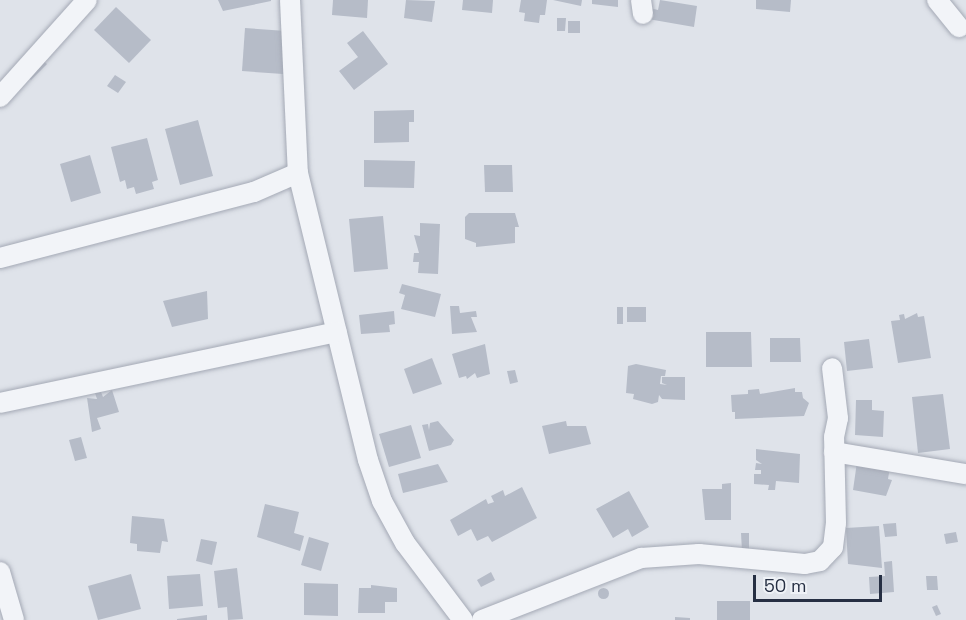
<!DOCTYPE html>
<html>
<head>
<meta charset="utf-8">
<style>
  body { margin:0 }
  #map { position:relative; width:966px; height:620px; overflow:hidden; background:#dfe3ea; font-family:"Space Grotesk",sans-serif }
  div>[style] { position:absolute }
  .building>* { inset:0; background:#b6bcc8 }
  .round { border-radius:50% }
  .roads { filter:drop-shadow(0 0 2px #a4a9b5) drop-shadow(0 0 2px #a4a9b5) }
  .minor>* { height:20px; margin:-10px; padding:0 10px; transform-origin:10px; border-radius:10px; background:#f2f4f8 }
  span { translate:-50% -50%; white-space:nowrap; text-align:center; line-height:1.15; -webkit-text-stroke:4.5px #eff2f7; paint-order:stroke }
  .scale { position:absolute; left:753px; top:575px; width:129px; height:27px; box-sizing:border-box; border:3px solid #262f43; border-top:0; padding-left:8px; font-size:18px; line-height:21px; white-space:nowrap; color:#262f43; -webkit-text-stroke:4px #eff2f7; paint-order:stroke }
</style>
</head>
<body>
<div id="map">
  <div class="building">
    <div style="clip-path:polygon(218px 0,271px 0,271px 1px,223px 11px)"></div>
    <div style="clip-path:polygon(333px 0,368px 0,367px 18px,332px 15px)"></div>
    <div style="clip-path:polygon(406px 0,435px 1px,432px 22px,404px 18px)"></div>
    <div style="clip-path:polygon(463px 0,493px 0,492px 13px,462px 10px)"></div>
    <div style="clip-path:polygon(521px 0,547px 0,545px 15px,540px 15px,539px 23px,524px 21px,525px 13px,519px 12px)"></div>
    <div style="clip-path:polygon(553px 0,582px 0,581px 6px)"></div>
    <div style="clip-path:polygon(592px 0,618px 0,618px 7px,592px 4px)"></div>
    <div style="clip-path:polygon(660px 0,697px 6px,694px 27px,648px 19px,650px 8px,658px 10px)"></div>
    <div style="clip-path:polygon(756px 0,791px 0,790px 12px,756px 9px)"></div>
    <div style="clip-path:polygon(116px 7px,151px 40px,129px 63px,94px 30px)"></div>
    <div style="clip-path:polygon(557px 18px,566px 18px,565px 31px,557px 31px)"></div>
    <div style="clip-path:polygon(568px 21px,580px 21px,580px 33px,568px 33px)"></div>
    <div style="clip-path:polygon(245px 28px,286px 31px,283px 74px,242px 71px)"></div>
    <div style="clip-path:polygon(363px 31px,388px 64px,354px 90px,339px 71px,358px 57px,347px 43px)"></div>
    <div style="clip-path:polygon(42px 60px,47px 64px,31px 80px,27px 77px)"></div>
    <div style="clip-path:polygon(115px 75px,126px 82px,118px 93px,107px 86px)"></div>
    <div style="clip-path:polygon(414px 110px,414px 122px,409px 122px,409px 142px,374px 143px,374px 111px)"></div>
    <div style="clip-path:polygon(198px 120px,213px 176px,180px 185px,165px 129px)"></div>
    <div style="clip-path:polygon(147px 138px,158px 180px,152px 182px,154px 189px,136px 194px,134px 187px,127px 189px,125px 180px,120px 182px,111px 147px)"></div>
    <div style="clip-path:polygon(90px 155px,101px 193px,71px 202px,60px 164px)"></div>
    <div style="clip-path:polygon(364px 160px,415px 161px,414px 188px,364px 187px)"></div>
    <div style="clip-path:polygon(484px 165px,512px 165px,513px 192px,485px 192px)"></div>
    <div style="clip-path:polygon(469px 213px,515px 213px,519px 227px,515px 227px,515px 243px,476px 247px,476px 243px,465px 239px,465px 217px)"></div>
    <div style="clip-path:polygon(383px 216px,388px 269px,354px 272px,349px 219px)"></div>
    <div style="clip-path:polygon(420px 223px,440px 224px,438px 274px,418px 273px,419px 262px,413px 262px,414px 253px,419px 253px,414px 235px,420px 236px)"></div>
    <div style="clip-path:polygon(402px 284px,441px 294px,435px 317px,401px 309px,405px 295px,399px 293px)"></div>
    <div style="clip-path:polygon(207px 291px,208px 319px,172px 327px,163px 301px)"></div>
    <div style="clip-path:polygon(450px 306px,459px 306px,460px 313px,476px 311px,477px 317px,471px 317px,477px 332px,452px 334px)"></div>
    <div style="clip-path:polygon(617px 307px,623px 307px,623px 324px,617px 324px)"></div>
    <div style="clip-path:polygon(627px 307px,646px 307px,646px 322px,627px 322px)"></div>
    <div style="clip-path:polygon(394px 311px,395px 324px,389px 325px,390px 332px,361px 334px,359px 315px)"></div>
    <div style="clip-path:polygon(917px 313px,918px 317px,924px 316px,931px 358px,898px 363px,891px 321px,900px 320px,899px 315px,904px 314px,905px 319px)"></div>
    <div style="clip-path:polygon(706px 332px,751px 332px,752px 367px,706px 367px)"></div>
    <div style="clip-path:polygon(770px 338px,800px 338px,801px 362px,770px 362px)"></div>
    <div style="clip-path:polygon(869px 339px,873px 368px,847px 371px,844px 342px)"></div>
    <div style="clip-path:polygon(485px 344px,490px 374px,477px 378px,475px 373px,467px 379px,466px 376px,459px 378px,452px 354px)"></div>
    <div style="clip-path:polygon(432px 358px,442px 384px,413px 394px,404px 369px)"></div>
    <div style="clip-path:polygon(636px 364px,666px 370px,665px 376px,661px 376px,660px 384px,667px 385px,662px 383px,662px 377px,685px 377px,685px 400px,662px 399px,659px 395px,658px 402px,652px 404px,633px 399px,634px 394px,626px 393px,628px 366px)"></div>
    <div style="clip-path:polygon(515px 370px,518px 382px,510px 384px,507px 371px)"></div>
    <div style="clip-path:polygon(795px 388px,795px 392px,802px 392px,803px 398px,809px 403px,804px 416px,735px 419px,735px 412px,732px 412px,731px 395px,748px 394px,748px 390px,759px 389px,760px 394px)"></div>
    <div style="clip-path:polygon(112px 390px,119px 412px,97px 418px,101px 429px,92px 432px,87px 398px,97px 399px,95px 393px,101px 392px,103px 397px)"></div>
    <div style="clip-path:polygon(943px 394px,950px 449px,918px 453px,912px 397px)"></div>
    <div style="clip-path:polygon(856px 400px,872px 400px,872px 410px,884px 411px,883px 437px,855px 435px)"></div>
    <div style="clip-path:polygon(438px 421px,454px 440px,451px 445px,429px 451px,422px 425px,428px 424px,429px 430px,430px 423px)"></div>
    <div style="clip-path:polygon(566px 421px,567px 426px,586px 426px,591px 444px,549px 454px,542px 426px)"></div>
    <div style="clip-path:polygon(411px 425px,421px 458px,389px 467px,379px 434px)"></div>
    <div style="clip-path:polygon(81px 437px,87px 458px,75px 461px,69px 440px)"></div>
    <div style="clip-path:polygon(756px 449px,800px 454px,799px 483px,776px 481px,775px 490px,768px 490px,769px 485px,754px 484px,754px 474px,761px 474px,761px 470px,755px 470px,756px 463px,762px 464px,756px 460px)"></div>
    <div style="clip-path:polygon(857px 462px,890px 467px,888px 479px,892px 480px,886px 496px,853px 490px)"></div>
    <div style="clip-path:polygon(438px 464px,448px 482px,403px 493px,398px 474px)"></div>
    <div style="clip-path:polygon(731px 483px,731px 520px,705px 520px,702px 489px,722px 489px,722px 484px)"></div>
    <div style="clip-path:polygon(522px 487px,537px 518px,492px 542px,488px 536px,477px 541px,471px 529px,458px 536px,450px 520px,486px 499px,488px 504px,494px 502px,491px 496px,503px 490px,505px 496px)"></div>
    <div style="clip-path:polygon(629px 491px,649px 527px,632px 537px,628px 529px,613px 538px,596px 509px)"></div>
    <div style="clip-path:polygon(265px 504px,299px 512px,294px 533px,304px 536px,300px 551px,257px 537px)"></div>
    <div style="clip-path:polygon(132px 516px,164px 519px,168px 542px,162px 541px,160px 553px,137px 551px,137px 544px,130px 543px)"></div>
    <div style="clip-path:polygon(896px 523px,897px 536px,885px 537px,883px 524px)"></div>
    <div style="clip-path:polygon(879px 526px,882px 568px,848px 564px,846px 528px)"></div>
    <div style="clip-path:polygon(956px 532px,958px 542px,946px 544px,944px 534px)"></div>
    <div style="clip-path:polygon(741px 533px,749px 533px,749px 550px,742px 551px)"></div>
    <div style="clip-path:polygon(309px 537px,329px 543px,321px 571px,301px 565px)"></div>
    <div style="clip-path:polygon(201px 539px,217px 542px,212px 565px,196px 561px)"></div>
    <div style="clip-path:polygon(892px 561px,894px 592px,870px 594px,869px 577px,885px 576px,884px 562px)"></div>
    <div style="clip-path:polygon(237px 568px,243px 619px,228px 620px,227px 607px,218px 608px,214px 571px)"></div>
    <div style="clip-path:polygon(491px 572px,495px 580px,481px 587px,477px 580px)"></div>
    <div style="clip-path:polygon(131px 574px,141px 609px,98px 620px,88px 586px)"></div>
    <div style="clip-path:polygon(200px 574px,203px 606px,169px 609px,167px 576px)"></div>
    <div style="clip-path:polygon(926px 576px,937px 576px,938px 590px,927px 590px)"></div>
    <div style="clip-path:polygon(304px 583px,338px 584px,338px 616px,304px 615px)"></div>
    <div style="clip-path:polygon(371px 585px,397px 588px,397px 602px,385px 602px,385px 613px,358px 613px,359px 588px,371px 588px)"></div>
    <div class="round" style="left:597.5px;top:587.5px;width:11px;height:11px"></div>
    <div style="clip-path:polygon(717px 601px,750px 601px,750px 620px,717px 620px)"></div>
    <div style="clip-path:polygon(937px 605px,941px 614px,936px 616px,932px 607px)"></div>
    <div style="clip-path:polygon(207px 615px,207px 620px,177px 620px,177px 619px)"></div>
    <div style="clip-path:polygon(675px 617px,690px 618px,690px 620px,675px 620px)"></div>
  </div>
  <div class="roads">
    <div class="minor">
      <div style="left:290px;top:0;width:173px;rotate:87.4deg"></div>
      <div style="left:298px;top:173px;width:295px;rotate:76.3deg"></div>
      <div style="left:368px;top:460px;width:43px;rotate:71.1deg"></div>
      <div style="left:382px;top:501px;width:48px;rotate:61.3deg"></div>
      <div style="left:405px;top:543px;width:96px;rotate:53deg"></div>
      <div style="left:641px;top:0;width:14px;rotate:82deg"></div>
      <div style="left:937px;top:0;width:35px;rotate:51deg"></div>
      <div style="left:0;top:97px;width:130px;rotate:-48.1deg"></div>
      <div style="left:0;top:258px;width:262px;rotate:-14.6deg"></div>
      <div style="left:254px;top:192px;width:48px;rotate:-23.4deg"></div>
      <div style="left:0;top:403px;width:344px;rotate:-11.9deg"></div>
      <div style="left:834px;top:452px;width:134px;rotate:9.5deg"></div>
      <div style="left:0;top:572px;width:50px;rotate:73.7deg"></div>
      <div style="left:482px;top:620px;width:171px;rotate:-21.3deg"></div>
      <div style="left:641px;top:558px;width:58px;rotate:-3.9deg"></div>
      <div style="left:699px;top:554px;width:106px;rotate:5.4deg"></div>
      <div style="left:805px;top:564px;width:15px;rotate:-11deg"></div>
      <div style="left:820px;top:561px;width:19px;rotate:-47deg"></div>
      <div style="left:833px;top:547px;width:24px;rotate:-83deg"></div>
      <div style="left:836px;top:523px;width:86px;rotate:-91.3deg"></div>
      <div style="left:834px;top:437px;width:19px;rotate:-78deg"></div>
      <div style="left:838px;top:418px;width:50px;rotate:-96.8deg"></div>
    </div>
  </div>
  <div class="scale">50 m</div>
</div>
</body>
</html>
